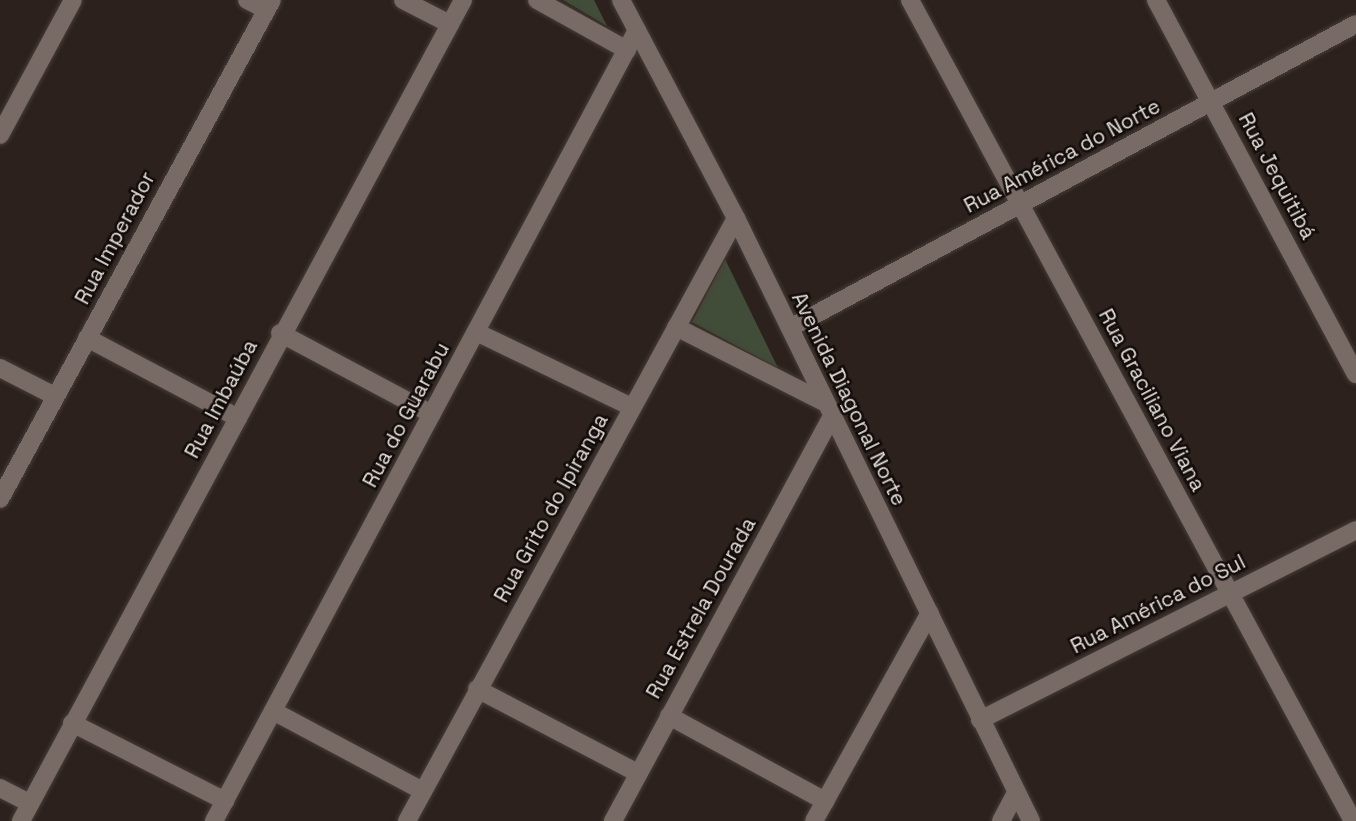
<!DOCTYPE html>
<html>
<head>
<meta charset="utf-8">
<style>
  body { margin:0 }
  #map { position:relative; width:1356px; height:821px; overflow:hidden; background:#2c211c; font-family:"Space Grotesk",sans-serif }
  div>[style] { position:absolute }
  .green>* { inset:0; background:#424d39 }
  .roads { filter:drop-shadow(0 0 2px #463d39) drop-shadow(0 0 2px #463d39) }
  .minor>* { height:18px; margin:-9px; padding:0 9px; transform-origin:9px; border-radius:9px; background:#786a64 }
  span { translate:-50% -50%; white-space:nowrap; text-align:center; line-height:1.15; -webkit-text-stroke:5px #110c09; paint-order:stroke }
  .street-label { font-size:21px; color:#e5ddda }
</style>
</head>
<body>
<div id="map">
  <div class="green">
    <div style="clip-path:polygon(563px 0,594px 0,607px 26px)"></div>
    <div style="clip-path:polygon(725px 259px,778px 368px,692px 322px)"></div>
  </div>
  <div class="roads">
    <div class="minor">
      <div style="left:247px;top:0;width:22px;rotate:27deg"></div>
      <div style="left:403px;top:0;width:53px;rotate:27.1deg"></div>
      <div style="left:537px;top:0;width:103px;rotate:29.1deg"></div>
      <div style="left:621px;top:0;width:246px;rotate:62.2deg"></div>
      <div style="left:736px;top:218px;width:671px;rotate:63.93deg"></div>
      <div style="left:910px;top:0;width:933px;rotate:61.65deg"></div>
      <div style="left:1156px;top:0;width:424px;rotate:61.9deg"></div>
      <div style="left:0;top:135px;width:153px;rotate:-61.6deg"></div>
      <div style="left:676px;top:327px;width:164px;rotate:26.9deg"></div>
      <div style="left:790px;top:328px;width:642px;rotate:-28.24deg"></div>
      <div style="left:476px;top:332px;width:173px;rotate:25.7deg"></div>
      <div style="left:280px;top:333px;width:172px;rotate:28.1deg"></div>
      <div style="left:87px;top:338px;width:171px;rotate:27.9deg"></div>
      <div style="left:0;top:368px;width:62px;rotate:27deg"></div>
      <div style="left:0;top:499px;width:568px;rotate:-61.41deg"></div>
      <div style="left:477px;top:689px;width:182px;rotate:27.6deg"></div>
      <div style="left:273px;top:711px;width:170px;rotate:28.1deg"></div>
      <div style="left:669px;top:716px;width:178px;rotate:28.6deg"></div>
      <div style="left:980px;top:720px;width:421px;rotate:-26.8deg"></div>
      <div style="left:72px;top:723px;width:172px;rotate:27deg"></div>
      <div style="left:0;top:788px;width:34px;rotate:27deg"></div>
      <div style="left:21px;top:821px;width:932px;rotate:-61.7deg"></div>
      <div style="left:214px;top:821px;width:897px;rotate:-61.86deg"></div>
      <div style="left:407px;top:821px;width:687px;rotate:-61.38deg"></div>
      <div style="left:613px;top:821px;width:459px;rotate:-61.6deg"></div>
      <div style="left:814px;top:821px;width:238px;rotate:-60.9deg"></div>
      <div style="left:1001px;top:821px;width:32px;rotate:-62deg"></div>
    </div>
  </div>
  <div class="street-label">
    <span style="left:1062px;top:156px;rotate:-28deg">Rua América do Norte</span>
    <span style="left:1277px;top:176px;rotate:62deg">Rua Jequitibá</span>
    <span style="left:115px;top:238px;rotate:-62deg">Rua Imperador</span>
    <span style="left:221px;top:399px;rotate:-62deg">Rua Imbaúba</span>
    <span style="left:849px;top:399px;rotate:64deg">Avenida Diagonal Norte</span>
    <span style="left:1152px;top:400px;rotate:62deg">Rua Graciliano Viana</span>
    <span style="left:406px;top:415px;rotate:-62deg">Rua do Guarabu</span>
    <span style="left:551px;top:508px;rotate:-61deg">Rua Grito do Ipiranga</span>
    <span style="left:1158px;top:604px;rotate:-27deg">Rua América do Sul</span>
    <span style="left:701px;top:608px;rotate:-61deg">Rua Estrela Dourada</span>
  </div>
</div>
</body>
</html>
